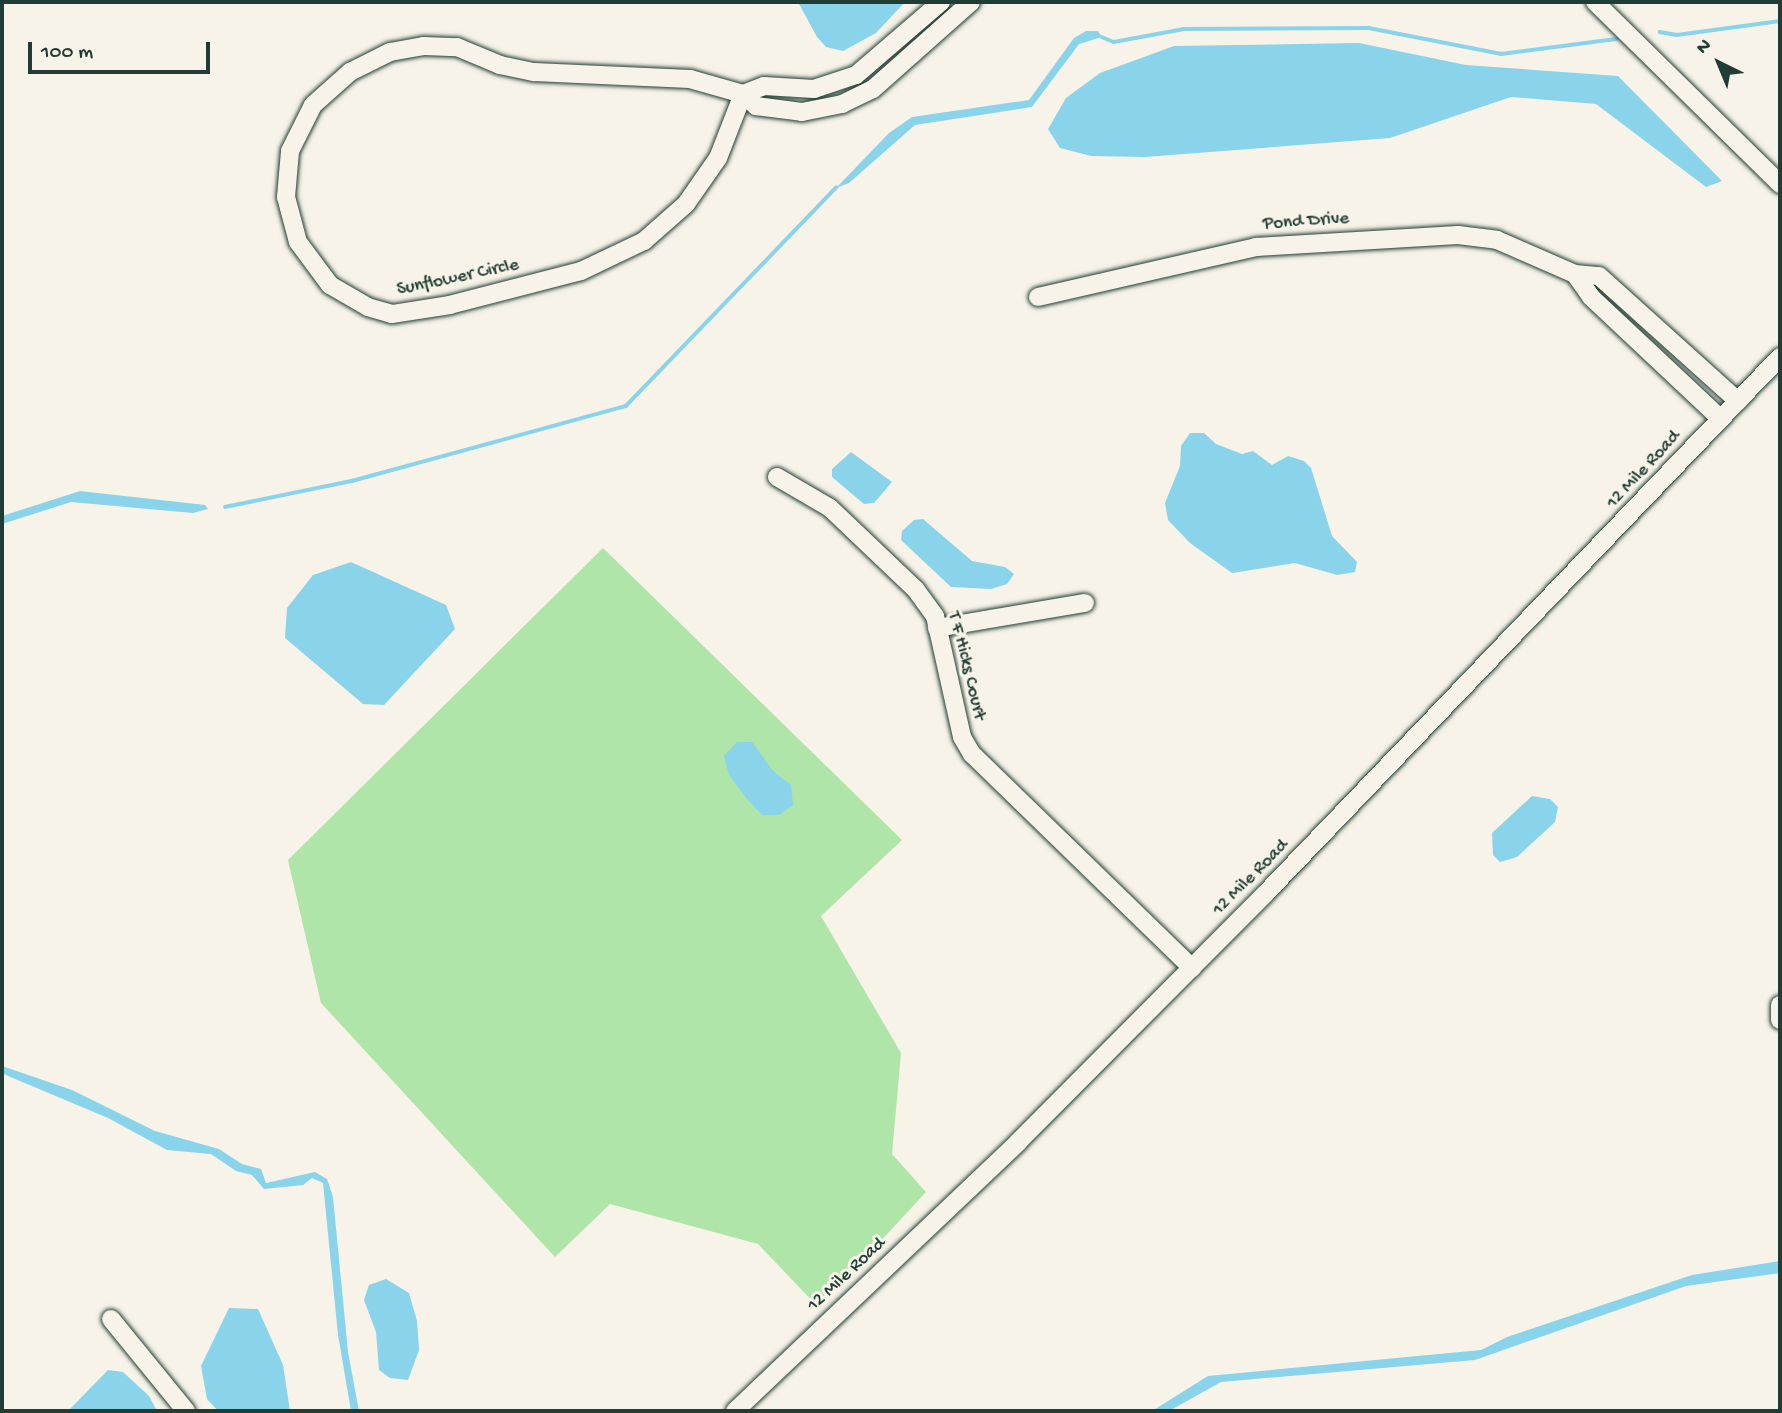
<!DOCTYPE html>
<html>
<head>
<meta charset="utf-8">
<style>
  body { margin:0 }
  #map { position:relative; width:1782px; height:1413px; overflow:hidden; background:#f7f3e8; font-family:"Gochi Hand",sans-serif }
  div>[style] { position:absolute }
  .green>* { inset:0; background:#afe5a8 }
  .water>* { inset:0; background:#89d4ea }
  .stream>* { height:3.5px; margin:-1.75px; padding:0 1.75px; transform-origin:1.75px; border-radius:1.75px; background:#89d4ea }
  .roads { filter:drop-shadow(0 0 2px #1f3d34) drop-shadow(0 0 2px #1f3d34) }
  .minor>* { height:18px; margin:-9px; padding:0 9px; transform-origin:9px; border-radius:9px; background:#f7f3e8 }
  span { translate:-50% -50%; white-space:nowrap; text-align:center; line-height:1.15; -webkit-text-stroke:6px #f7f3e8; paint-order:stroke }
  .street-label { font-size:19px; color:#1f3d34 }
  .frame { position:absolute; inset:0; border:4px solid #1f3d34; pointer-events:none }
  .north { position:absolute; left:1684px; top:28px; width:70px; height:70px; -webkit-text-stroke:5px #f7f3e8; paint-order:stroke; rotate:317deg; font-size:19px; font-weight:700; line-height:28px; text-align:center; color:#1f3d34 }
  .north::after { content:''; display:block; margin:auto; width:24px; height:32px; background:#1f3d34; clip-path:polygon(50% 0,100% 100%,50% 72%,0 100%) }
  .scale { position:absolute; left:28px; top:42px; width:182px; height:32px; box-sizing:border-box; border:4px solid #1f3d34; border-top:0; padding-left:9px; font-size:21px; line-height:24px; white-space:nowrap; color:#1f3d34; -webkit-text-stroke:5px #f7f3e8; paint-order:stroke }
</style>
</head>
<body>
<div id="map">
  <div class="green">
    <div style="clip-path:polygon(603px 548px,902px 840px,821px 916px,901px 1053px,892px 1154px,926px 1192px,819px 1308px,758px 1244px,610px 1204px,555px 1257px,321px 1003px,288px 860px)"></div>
  </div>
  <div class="water">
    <div style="clip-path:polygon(798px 2px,905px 2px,876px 33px,843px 51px,826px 47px,817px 37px)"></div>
    <div style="clip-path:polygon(1086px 31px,1098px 31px,1102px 37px,1079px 44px,1032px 107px,915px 125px,849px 183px,836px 188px,889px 133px,912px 117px,1029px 100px,1074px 38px)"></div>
    <div style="clip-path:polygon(1359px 43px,1466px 65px,1618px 76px,1722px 181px,1706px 187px,1596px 104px,1511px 97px,1390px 138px,1145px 157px,1091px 156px,1060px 148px,1048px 129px,1066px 98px,1100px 73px,1174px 46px)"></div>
    <div style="clip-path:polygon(1190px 433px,1204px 433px,1216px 444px,1242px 454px,1253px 451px,1272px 465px,1288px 456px,1304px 461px,1311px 468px,1332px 536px,1357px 562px,1355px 572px,1337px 575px,1295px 563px,1232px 573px,1190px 543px,1168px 520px,1165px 503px,1180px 466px,1181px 446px)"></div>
    <div style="clip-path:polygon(851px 452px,892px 482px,874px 503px,864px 504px,832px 477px,832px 469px)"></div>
    <div style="clip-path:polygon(80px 491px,205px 505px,208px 509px,193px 513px,71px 502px,2px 524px,2px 516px)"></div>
    <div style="clip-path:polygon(923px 519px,972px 561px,1005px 567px,1014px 574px,1007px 584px,991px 589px,951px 587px,901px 540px,902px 531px,914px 520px)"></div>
    <div style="clip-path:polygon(351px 562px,446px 605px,455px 629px,384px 705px,363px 704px,285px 638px,287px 608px,313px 575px)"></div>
    <div style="clip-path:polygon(737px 742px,752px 742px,773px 771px,791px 785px,793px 805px,779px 815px,762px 815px,747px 799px,729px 775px,724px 756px)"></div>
    <div style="clip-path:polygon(1532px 796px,1550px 799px,1558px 807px,1555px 822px,1517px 857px,1500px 862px,1493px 855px,1492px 833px)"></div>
    <div style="clip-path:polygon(2px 1066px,72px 1090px,155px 1131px,219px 1149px,242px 1164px,261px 1169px,266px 1183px,315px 1172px,327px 1179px,333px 1197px,348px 1352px,359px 1411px,351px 1411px,338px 1335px,323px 1183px,312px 1178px,303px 1185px,264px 1189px,252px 1175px,236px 1171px,211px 1154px,167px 1150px,108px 1118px,8px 1076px,2px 1073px)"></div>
    <div style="clip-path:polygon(1780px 1261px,1780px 1273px,1686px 1286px,1475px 1360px,1221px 1382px,1169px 1411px,1152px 1411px,1208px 1376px,1481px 1350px,1507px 1337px,1692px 1275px)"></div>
    <div style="clip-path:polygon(386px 1279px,409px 1293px,417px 1321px,419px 1350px,408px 1380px,390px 1378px,379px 1370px,376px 1332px,364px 1300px,369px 1285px)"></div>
    <div style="clip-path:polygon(229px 1308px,258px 1309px,283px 1365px,290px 1411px,218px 1411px,207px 1399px,201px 1366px)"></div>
    <div style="clip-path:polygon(108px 1370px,123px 1372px,149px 1396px,157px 1411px,68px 1411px)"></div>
  </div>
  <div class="stream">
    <div style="left:1660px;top:32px;width:17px;rotate:10deg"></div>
    <div style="left:1677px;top:35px;width:104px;rotate:-7.7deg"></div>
    <div style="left:1102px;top:37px;width:13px;rotate:23deg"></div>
    <div style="left:1114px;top:42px;width:71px;rotate:-10.5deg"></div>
    <div style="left:1184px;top:29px;width:185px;rotate:-0.3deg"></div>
    <div style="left:1369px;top:28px;width:135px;rotate:11.1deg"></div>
    <div style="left:1501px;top:54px;width:116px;rotate:-7.4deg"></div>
    <div style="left:225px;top:507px;width:130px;rotate:-11.6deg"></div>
    <div style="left:352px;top:481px;width:284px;rotate:-15.3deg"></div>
    <div style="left:626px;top:406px;width:303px;rotate:-46.1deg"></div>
  </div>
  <div class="roads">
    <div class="minor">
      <div style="left:941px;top:2px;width:112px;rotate:139.3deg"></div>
      <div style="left:856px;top:75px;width:44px;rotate:161.6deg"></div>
      <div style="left:814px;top:89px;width:50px;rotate:-176.6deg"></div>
      <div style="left:764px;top:86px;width:22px;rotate:159deg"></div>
      <div style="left:743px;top:94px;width:18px;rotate:43deg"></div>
      <div style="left:756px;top:106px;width:46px;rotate:7.4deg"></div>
      <div style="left:802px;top:112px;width:41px;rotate:-11.3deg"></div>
      <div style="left:842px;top:104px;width:34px;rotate:-26deg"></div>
      <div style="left:873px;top:89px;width:131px;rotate:-41.6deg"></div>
      <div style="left:1595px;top:2px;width:260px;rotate:44.5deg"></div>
      <div style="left:424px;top:46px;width:33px;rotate:2deg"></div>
      <div style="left:457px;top:47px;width:47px;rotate:22.7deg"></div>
      <div style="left:500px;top:65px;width:35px;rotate:12deg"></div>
      <div style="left:534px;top:72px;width:156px;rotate:2.6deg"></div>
      <div style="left:690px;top:79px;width:55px;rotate:15.8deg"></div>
      <div style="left:743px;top:94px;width:69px;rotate:111.3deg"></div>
      <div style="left:718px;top:158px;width:56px;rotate:124.8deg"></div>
      <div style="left:686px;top:204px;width:56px;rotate:138.6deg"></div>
      <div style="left:644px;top:241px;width:70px;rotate:154.5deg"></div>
      <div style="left:581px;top:271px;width:135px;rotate:165.5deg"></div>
      <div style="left:450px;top:305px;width:59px;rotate:171.2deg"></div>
      <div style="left:392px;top:314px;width:25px;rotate:-164deg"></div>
      <div style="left:368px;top:307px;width:44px;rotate:-149.9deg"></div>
      <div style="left:330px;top:285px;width:54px;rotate:-126.7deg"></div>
      <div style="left:298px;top:242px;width:47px;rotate:-104.9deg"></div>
      <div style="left:286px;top:197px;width:46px;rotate:-85deg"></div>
      <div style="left:290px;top:151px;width:51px;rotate:-63.4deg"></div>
      <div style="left:313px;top:105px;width:50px;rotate:-41.7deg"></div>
      <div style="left:350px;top:72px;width:45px;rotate:-26.6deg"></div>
      <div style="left:390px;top:52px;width:35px;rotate:-10deg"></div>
      <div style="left:1575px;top:274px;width:28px;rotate:55deg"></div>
      <div style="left:1591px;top:297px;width:178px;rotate:43.2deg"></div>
      <div style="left:1038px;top:297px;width:224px;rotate:-12.9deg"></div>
      <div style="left:1256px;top:247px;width:202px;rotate:-3.4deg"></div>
      <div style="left:1458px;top:235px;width:39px;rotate:7deg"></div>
      <div style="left:1497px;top:240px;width:85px;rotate:23.6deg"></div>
      <div style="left:1575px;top:274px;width:24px;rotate:5deg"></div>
      <div style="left:1599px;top:276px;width:187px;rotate:42deg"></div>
      <div style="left:777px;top:477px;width:61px;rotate:30.3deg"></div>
      <div style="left:830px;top:508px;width:119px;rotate:43.6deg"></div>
      <div style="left:916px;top:590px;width:32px;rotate:54deg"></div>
      <div style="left:935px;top:616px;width:124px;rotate:77.4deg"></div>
      <div style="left:962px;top:737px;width:20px;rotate:60deg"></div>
      <div style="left:972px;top:754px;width:307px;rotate:44.2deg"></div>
      <div style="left:937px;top:628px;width:150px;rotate:-9.6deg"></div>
      <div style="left:1780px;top:1005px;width:15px;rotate:90deg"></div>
      <div style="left:111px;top:1319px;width:119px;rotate:50.8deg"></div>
      <div style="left:735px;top:1411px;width:390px;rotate:-43.5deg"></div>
      <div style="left:1018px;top:1142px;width:350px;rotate:-45.1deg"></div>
      <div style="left:1265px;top:894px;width:744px;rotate:-46.2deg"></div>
    </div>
  </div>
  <div class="street-label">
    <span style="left:1306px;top:222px;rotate:-4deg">Pond Drive</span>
    <span style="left:458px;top:278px;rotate:-12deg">Sunflower Circle</span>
    <span style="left:1644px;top:470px;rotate:-47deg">12 Mile Road</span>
    <span style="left:966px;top:666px;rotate:76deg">T F Hicks Court</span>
    <span style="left:1251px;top:878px;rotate:-45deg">12 Mile Road</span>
    <span style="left:847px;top:1275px;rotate:-43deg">12 Mile Road</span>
  </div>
  <div class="frame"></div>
  <div class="north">N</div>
  <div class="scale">100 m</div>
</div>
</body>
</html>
